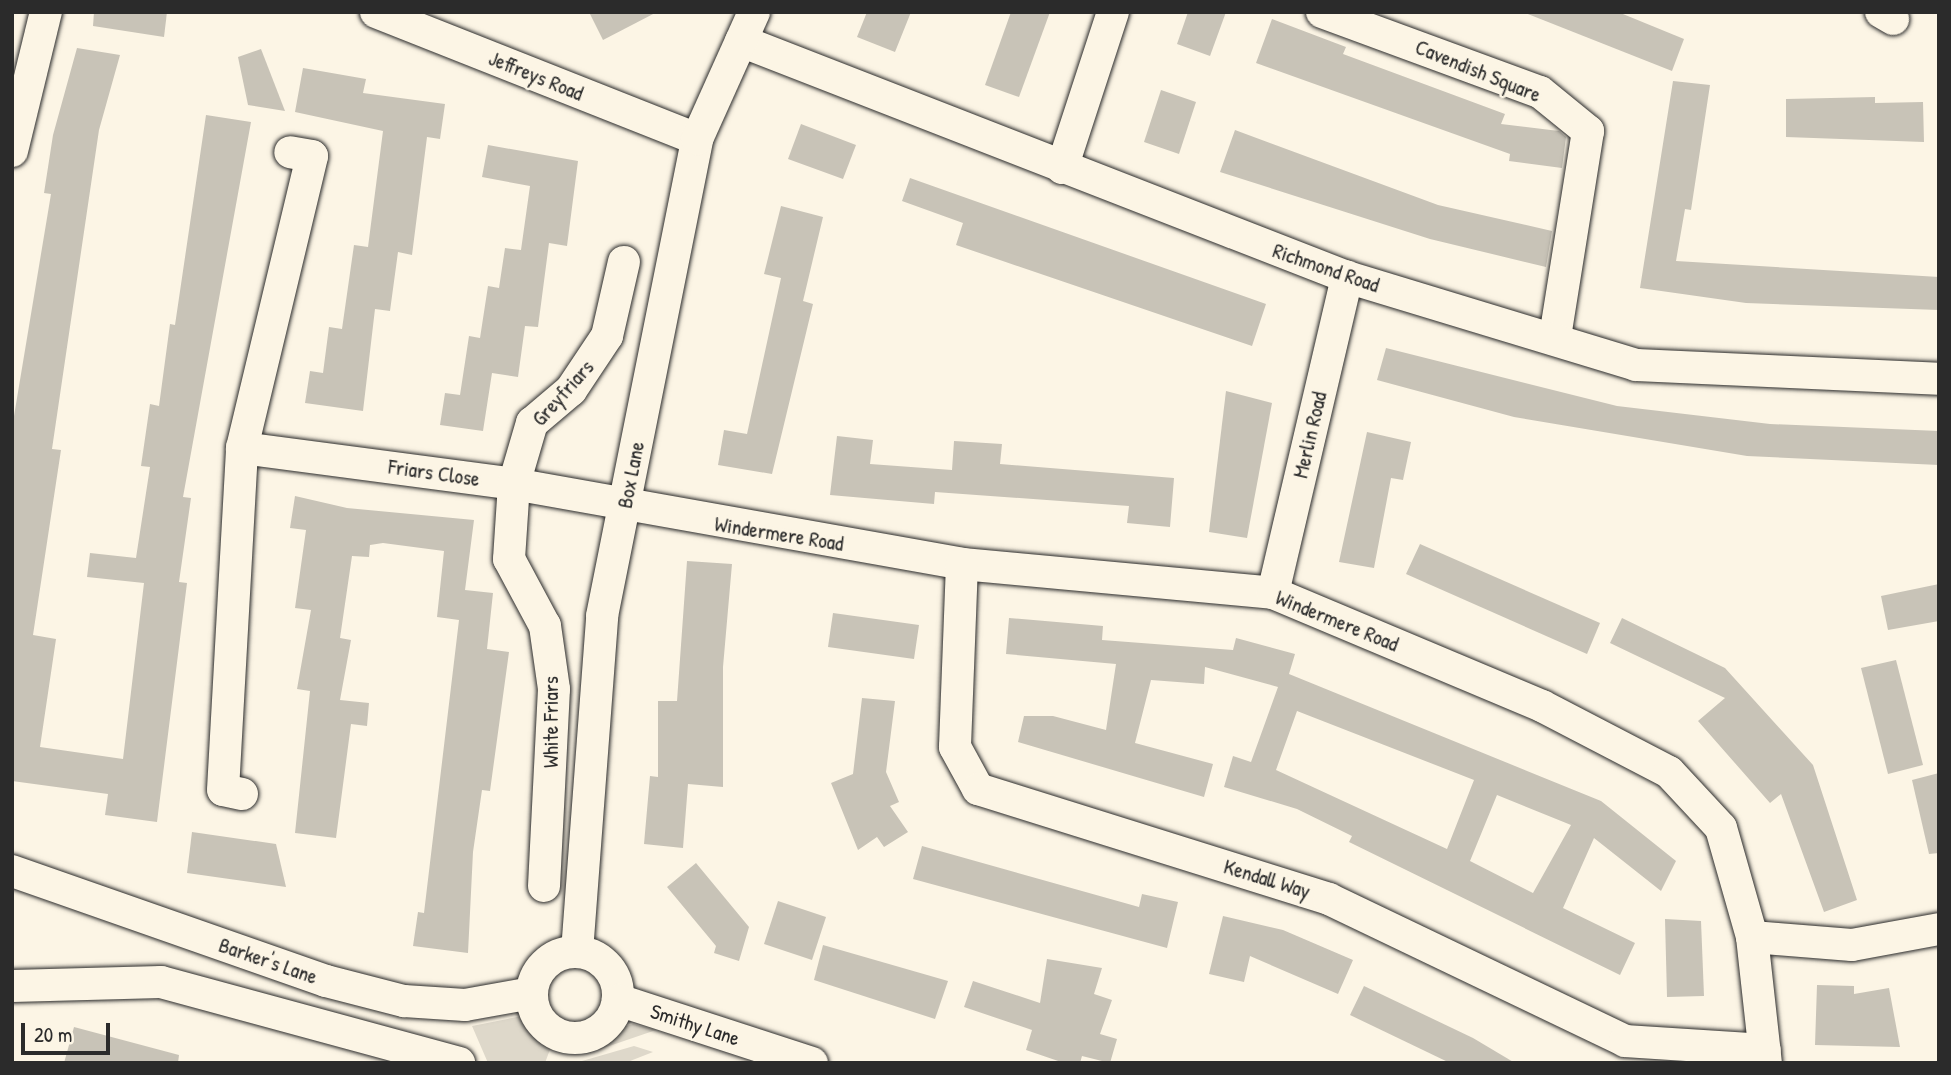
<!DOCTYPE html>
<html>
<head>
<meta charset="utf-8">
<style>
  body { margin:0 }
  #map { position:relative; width:1951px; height:1075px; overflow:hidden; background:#fcf5e5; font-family:"Patrick Hand",sans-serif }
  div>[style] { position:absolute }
  .green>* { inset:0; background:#ded8ca }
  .building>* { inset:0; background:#c8c3b7 }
  .roads { filter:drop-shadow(0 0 2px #2b2b2b) drop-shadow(0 0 2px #2b2b2b) }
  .minor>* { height:32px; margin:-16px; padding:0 16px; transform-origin:16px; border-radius:16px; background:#fcf5e5 }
  .minor>.ring { margin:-16px; padding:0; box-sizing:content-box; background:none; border:32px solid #fcf5e5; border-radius:50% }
  span { translate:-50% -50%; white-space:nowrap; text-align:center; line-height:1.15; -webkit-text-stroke:5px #fcf5e5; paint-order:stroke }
  .street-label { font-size:21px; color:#2b2b2b }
  .frame { position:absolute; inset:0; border:14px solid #2b2b2b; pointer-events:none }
  .scale { position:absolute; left:21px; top:1023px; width:89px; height:32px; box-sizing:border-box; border:4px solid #2b2b2b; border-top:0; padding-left:9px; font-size:21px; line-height:24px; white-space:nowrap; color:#2b2b2b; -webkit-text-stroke:5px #fcf5e5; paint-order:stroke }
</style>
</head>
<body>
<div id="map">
  <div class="green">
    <div style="clip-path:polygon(527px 1015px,534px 1030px,553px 1041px,545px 1063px,488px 1063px,472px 1026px)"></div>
    <div style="clip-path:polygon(633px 1024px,656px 1030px,586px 1054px,567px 1050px,571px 1042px)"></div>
    <div style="clip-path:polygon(634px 1046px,653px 1052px,625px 1063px,575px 1063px)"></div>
  </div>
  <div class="building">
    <div style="clip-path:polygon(94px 12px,167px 12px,164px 37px,93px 26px)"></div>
    <div style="clip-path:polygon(589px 12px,657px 12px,603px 40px)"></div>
    <div style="clip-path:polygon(867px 12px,911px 12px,895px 52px,857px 37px)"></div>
    <div style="clip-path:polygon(1011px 12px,1050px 12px,1019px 97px,985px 85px)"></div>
    <div style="clip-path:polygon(1188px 12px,1226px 12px,1210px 56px,1177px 44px)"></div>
    <div style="clip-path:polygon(1523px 12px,1618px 12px,1684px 39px,1672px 71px)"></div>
    <div style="clip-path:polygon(1272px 19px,1346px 47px,1343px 54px,1505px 114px,1501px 124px,1559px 131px,1566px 137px,1562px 168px,1509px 161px,1510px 154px,1256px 63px)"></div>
    <div style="clip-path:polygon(77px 48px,120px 55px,99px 130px,52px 449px,61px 450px,33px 635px,56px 639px,40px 747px,123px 759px,144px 583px,87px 577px,90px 553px,136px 558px,150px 467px,141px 466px,150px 404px,159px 406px,170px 324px,175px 325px,206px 115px,251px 122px,183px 497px,191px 498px,179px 582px,187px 583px,157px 822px,105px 815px,108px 794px,12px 781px,12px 428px,51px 194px,44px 193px,53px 135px)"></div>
    <div style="clip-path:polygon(261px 49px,285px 111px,248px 105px,238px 57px)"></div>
    <div style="clip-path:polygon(303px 68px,366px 79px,363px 93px,445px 104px,440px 139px,427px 137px,412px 255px,398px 252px,390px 311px,375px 309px,363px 411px,305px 403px,310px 371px,323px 373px,329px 327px,342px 329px,354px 245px,368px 247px,383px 131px,295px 112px)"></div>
    <div style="clip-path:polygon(1673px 81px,1710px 85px,1691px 210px,1685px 209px,1676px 261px,1939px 277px,1939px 310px,1746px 303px,1640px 288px)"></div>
    <div style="clip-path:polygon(1161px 90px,1196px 102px,1179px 154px,1144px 142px)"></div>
    <div style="clip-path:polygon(1875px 97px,1875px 103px,1923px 102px,1924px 142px,1786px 137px,1786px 99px)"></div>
    <div style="clip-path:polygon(801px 124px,856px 145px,843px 179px,788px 159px)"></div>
    <div style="clip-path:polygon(1235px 130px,1438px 205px,1552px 231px,1546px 267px,1430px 239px,1220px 172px)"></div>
    <div style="clip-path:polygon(488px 145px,578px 161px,567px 246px,549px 243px,538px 327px,525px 326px,518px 377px,492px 373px,483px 431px,440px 425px,445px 393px,460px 395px,469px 336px,480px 338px,488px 286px,499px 288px,505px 248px,521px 250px,530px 186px,482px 177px)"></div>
    <div style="clip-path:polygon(910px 178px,1266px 304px,1252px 346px,956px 245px,963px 223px,902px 201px)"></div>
    <div style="clip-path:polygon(781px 206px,823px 217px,803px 301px,813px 304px,772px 474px,718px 465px,724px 430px,747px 434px,781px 278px,764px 274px)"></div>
    <div style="clip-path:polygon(1386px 348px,1617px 406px,1770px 424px,1939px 431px,1939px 465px,1747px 456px,1514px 417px,1377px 380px)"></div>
    <div style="clip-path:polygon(1226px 391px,1272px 403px,1247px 538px,1209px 532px)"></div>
    <div style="clip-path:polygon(1367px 432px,1411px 442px,1403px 480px,1391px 478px,1374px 568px,1339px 562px)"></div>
    <div style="clip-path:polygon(837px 436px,873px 440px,870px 464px,952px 470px,954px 441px,1002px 444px,1000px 464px,1174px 478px,1170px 527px,1127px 523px,1129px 506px,935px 492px,934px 504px,830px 495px)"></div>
    <div style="clip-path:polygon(295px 496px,347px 508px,474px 520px,465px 590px,493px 593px,487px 649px,509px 652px,490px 791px,482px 790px,473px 852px,468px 953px,413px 946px,418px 912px,424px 913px,459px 620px,437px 617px,444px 551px,383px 543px,370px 545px,369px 557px,352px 556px,340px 638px,351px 640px,340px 700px,369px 703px,367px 726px,351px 724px,336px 838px,295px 833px,310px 691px,297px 689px,311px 610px,295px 608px,306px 530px,290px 528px)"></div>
    <div style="clip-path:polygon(1420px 544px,1600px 623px,1587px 654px,1406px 574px)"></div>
    <div style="clip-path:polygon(687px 561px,732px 564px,723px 667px,723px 787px,688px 784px,683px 848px,644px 844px,650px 776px,658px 777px,658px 701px,677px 701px)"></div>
    <div style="clip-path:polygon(1939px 584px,1939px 621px,1888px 630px,1881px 596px)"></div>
    <div style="clip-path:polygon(833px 613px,919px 625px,914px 659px,828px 647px)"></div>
    <div style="clip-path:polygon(evenodd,1009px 618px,1103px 626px,1102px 640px,1233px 650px,1236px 638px,1295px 654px,1289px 674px,1601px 801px,1676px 861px,1661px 891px,1594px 838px,1563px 908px,1635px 943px,1620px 975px,1349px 842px,1352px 836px,1297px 809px,1224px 787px,1233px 756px,1251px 762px,1278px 687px,1205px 667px,1204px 684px,1151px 680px,1135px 743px,1213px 764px,1204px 797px,1018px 742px,1024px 716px,1053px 716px,1106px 730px,1116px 664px,1006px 654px,1009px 618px,1297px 711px,1474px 780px,1447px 849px,1276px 770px,1297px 711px,1009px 618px,1497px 795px,1571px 825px,1533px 893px,1470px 861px,1497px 795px)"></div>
    <div style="clip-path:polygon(1622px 618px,1725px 668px,1813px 765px,1857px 900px,1824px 912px,1781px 794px,1770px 803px,1698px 721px,1725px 698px,1610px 643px)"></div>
    <div style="clip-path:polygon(1896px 660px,1923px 765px,1888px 774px,1861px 668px)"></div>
    <div style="clip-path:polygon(862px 698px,895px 701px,886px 772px,899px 802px,890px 806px,908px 832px,884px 847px,877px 837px,858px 850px,831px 783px,853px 774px)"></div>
    <div style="clip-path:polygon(1939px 773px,1939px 853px,1929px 854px,1912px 780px)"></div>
    <div style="clip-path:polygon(192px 832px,276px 844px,286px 887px,187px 873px)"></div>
    <div style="clip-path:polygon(922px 846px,1139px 907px,1142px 894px,1178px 902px,1167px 948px,913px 879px)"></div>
    <div style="clip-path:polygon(696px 863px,749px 927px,739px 961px,714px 953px,716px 946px,667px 887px)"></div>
    <div style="clip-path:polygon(778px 901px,826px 917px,812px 960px,764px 944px)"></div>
    <div style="clip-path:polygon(1223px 916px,1283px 930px,1353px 960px,1338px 994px,1250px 956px,1244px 982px,1209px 974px)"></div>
    <div style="clip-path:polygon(1665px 919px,1701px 921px,1704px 996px,1667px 997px)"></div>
    <div style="clip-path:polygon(823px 945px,948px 981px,935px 1019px,814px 980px)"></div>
    <div style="clip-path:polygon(1047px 959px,1102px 968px,1094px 994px,1112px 1000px,1100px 1034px,1117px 1039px,1110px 1063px,1082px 1056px,1080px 1063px,1064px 1063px,1026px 1050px,1032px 1030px,964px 1007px,973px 981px,1040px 1003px)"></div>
    <div style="clip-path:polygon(1817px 985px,1854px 986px,1854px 994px,1889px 988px,1900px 1047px,1815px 1045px)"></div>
    <div style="clip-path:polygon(1364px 986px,1473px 1038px,1515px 1063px,1450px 1063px,1350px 1015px)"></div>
    <div style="clip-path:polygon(74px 1027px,179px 1055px,178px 1063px,64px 1063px)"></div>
  </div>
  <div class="roads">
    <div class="minor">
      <div style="left:376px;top:12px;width:345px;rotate:21.6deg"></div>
      <div style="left:1322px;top:12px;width:232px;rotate:20.2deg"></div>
      <div style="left:1540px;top:92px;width:62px;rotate:39.1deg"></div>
      <div style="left:1588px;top:131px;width:209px;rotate:99.1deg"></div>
      <div style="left:1881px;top:12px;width:14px;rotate:30deg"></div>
      <div style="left:741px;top:41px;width:650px;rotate:21.28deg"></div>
      <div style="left:1347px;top:277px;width:302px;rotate:16.9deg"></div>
      <div style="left:1636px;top:365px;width:303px;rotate:2.6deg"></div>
      <div style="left:12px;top:151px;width:143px;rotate:-76.3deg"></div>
      <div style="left:1062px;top:168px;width:164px;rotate:-71.9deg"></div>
      <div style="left:242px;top:448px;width:274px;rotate:7.5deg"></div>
      <div style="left:514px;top:484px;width:455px;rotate:10.1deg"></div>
      <div style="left:962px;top:564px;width:312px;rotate:5.3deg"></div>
      <div style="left:1273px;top:593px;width:292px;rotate:22.8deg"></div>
      <div style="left:1542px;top:706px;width:143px;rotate:27.5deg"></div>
      <div style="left:1669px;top:772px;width:76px;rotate:47.1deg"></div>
      <div style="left:1721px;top:828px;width:113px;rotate:74.1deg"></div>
      <div style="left:1752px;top:937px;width:127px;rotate:83.7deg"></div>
      <div style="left:962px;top:564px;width:183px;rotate:92.2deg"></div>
      <div style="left:955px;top:747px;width:48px;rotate:61.3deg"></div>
      <div style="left:978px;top:789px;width:368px;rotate:17.4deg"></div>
      <div style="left:1329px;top:899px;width:328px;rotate:25.6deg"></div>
      <div style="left:1625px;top:1041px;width:140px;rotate:3.7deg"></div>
      <div style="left:1273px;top:593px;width:325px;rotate:-76.8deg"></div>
      <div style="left:242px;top:794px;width:19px;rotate:-168deg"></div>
      <div style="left:223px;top:790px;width:343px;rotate:-86.8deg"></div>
      <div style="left:242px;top:448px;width:300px;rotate:-76.5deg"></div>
      <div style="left:312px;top:156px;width:22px;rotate:-170deg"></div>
      <div style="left:12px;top:871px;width:333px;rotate:19.3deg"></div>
      <div style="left:326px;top:981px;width:81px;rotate:14.4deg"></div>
      <div style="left:404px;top:1001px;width:61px;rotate:3.8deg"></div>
      <div style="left:465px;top:1005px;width:68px;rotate:-10.2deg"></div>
      <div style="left:544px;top:886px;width:197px;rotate:-87.1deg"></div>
      <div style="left:554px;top:689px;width:64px;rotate:-98.1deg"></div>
      <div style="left:545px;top:626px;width:76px;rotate:-118.2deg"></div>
      <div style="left:509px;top:559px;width:75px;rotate:-86.2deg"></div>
      <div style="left:514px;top:484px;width:64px;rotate:-73.6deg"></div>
      <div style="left:532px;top:423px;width:51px;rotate:-40.2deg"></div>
      <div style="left:571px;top:390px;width:65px;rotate:-56.3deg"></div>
      <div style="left:607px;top:336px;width:76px;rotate:-77.1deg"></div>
      <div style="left:1752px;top:937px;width:100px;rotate:4.6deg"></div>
      <div style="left:1852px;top:945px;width:88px;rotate:-10.4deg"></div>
      <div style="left:577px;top:952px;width:337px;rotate:-85.7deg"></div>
      <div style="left:602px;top:616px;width:486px;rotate:-78.7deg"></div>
      <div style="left:697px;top:139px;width:139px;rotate:-65.8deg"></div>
      <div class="ring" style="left:532px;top:952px;width:54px;height:54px"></div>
      <div style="left:12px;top:986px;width:149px;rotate:-1.5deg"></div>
      <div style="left:161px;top:982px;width:309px;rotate:15.2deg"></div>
      <div style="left:618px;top:1000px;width:204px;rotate:18deg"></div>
    </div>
  </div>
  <div class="street-label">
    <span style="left:1478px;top:71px;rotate:22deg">Cavendish Square</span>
    <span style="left:536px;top:76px;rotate:22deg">Jeffreys Road</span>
    <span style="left:1326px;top:268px;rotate:19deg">Richmond Road</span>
    <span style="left:563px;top:393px;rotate:-48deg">Greyfriars</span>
    <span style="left:1310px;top:435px;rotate:-77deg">Merlin Road</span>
    <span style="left:434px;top:473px;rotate:8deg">Friars Close</span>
    <span style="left:631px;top:475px;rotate:-79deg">Box Lane</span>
    <span style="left:779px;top:534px;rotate:9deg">Windermere Road</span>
    <span style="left:1337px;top:621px;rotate:22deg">Windermere Road</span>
    <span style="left:551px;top:722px;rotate:-90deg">White Friars</span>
    <span style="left:1267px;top:879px;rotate:17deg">Kendall Way</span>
    <span style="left:268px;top:961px;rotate:19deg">Barker's Lane</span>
    <span style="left:695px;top:1025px;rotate:18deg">Smithy Lane</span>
  </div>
  <div class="frame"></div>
  <div class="scale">20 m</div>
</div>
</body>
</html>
